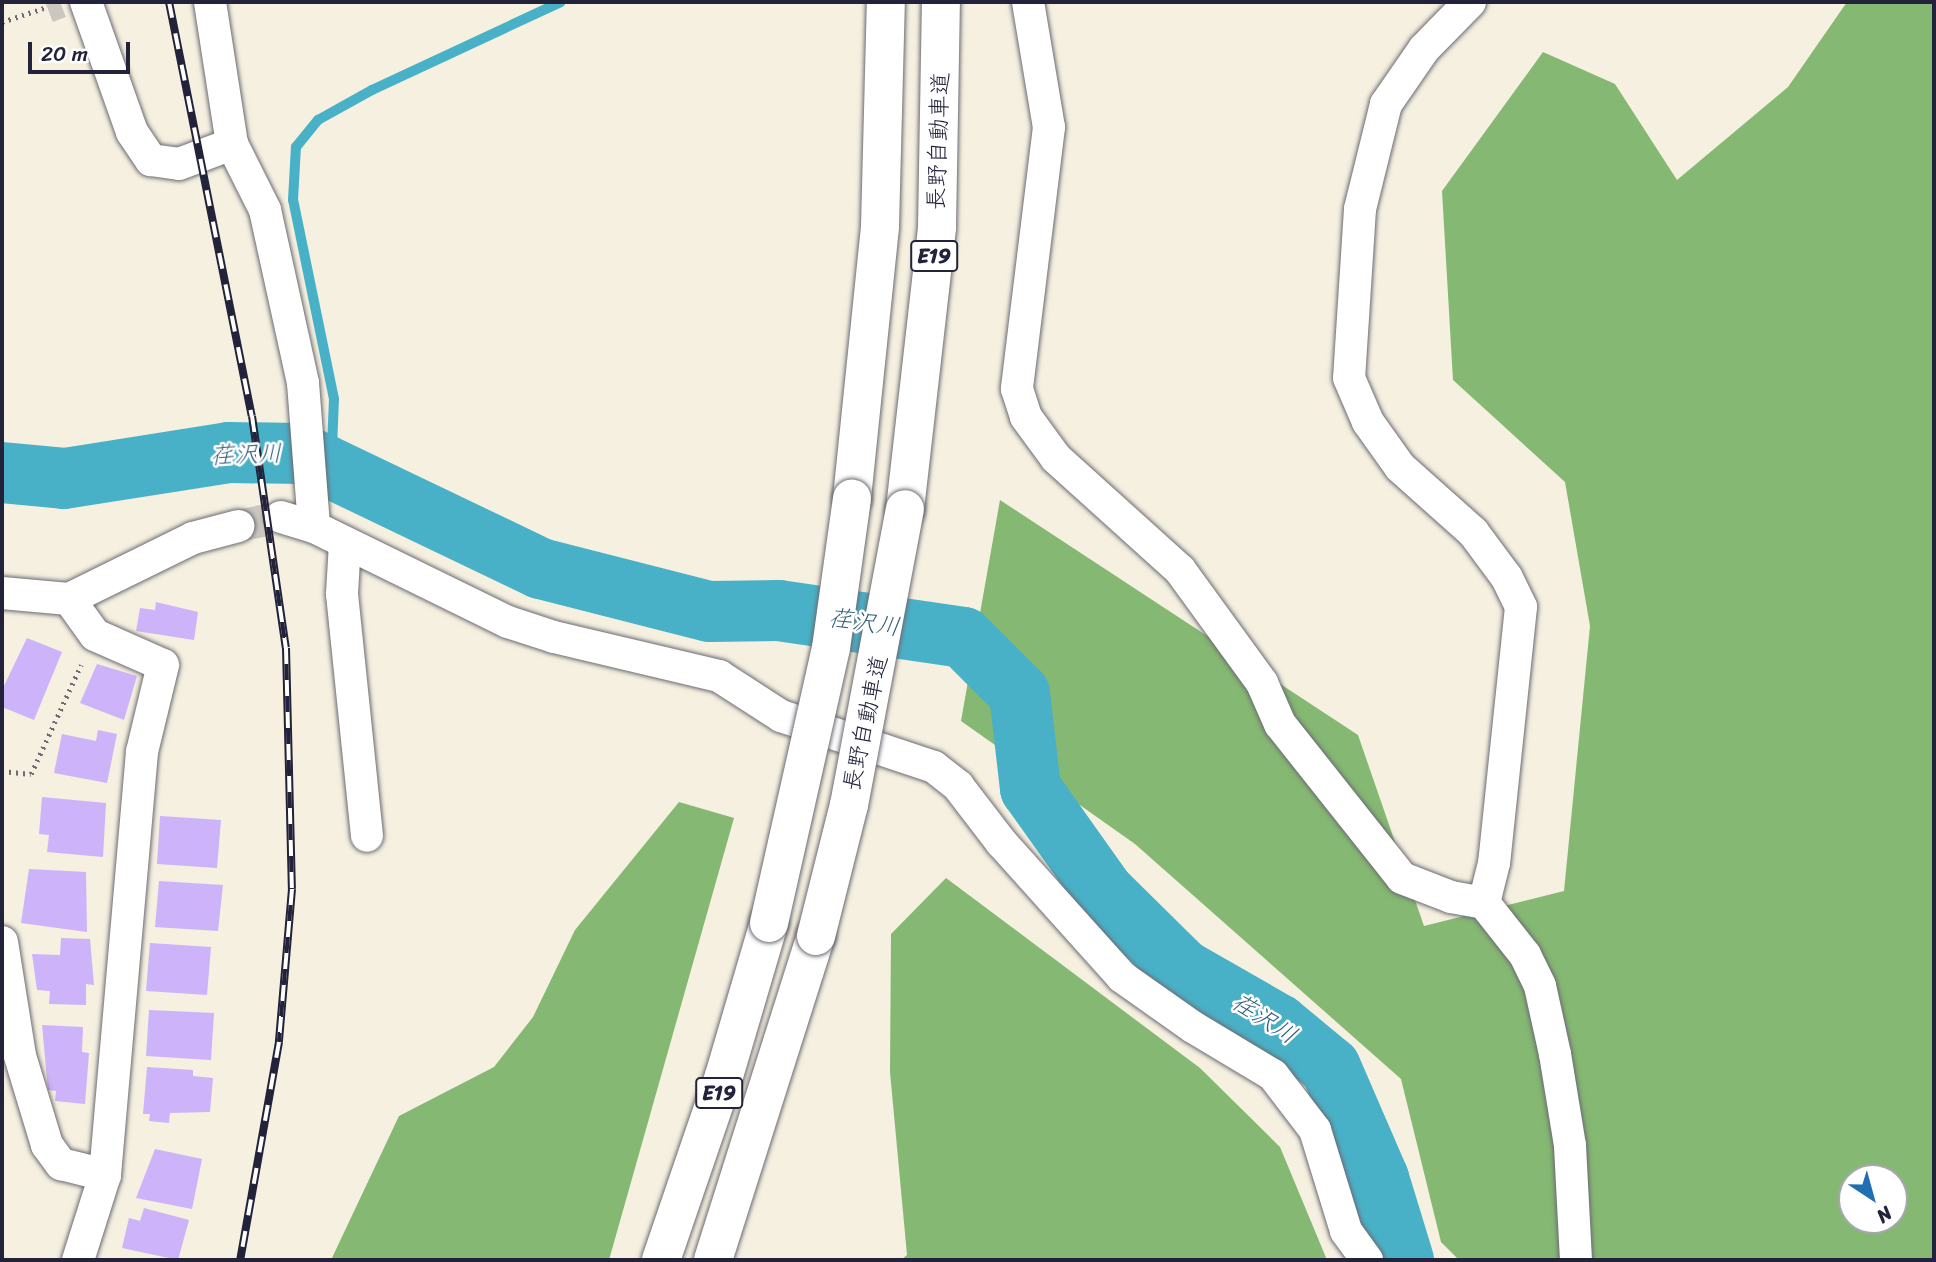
<!DOCTYPE html>
<html>
<head>
<meta charset="utf-8">
<style>
  body { margin:0 }
  #map { position:relative; width:1936px; height:1262px; overflow:hidden; background:#f5f0df; font-family:Sriracha,"Klee One",sans-serif }
  div>[style] { position:absolute }
  .forest>* { inset:0; background:#85b872 }
  .stream>* { height:10px; margin:-5px; padding:0 5px; transform-origin:5px; border-radius:5px; background:#49b1c7 }
  .river>* { height:61px; margin:-30.5px; padding:0 30.5px; transform-origin:30.5px; border-radius:30.5px; background:#49b1c7 }
  .building>* { inset:0; background:#cdb3fa }
  .street-tunnel>* { height:32px; margin-top:-16px; transform-origin:0; background:repeating-linear-gradient(90deg,#cbc7be 0 32px,transparent 0 48px) }
  .path>* { height:4.5px; margin-top:-2.25px; transform-origin:0; background:repeating-linear-gradient(90deg,#6c6a74 0 2px,transparent 0 7px) }
  .roads { filter:drop-shadow(0 0 2px #6c6a74) drop-shadow(0 0 2px #6c6a74) }
  .street>* { height:32px; margin:-16px; padding:0 16px; transform-origin:16px; border-radius:16px; background:#fff }
  .highway>* { height:38px; margin:-19px; padding:0 19px; transform-origin:19px; border-radius:19px; background:#fff }
  .rail>* { height:8px; margin-top:-4px; transform-origin:0; background:repeating-linear-gradient(90deg,#fff 0 16px,#22223b 0 32px); box-sizing:border-box; border-block:2px solid #22223b }
  .bridges { filter:drop-shadow(0 0 2px #6c6a74) drop-shadow(0 0 2px #6c6a74) }
  .highway-bridge>* { height:38px; margin:-19px; padding:0 19px; transform-origin:19px; border-radius:19px; background:#fff }
  span { translate:-50% -50%; white-space:nowrap; text-align:center; line-height:1.15; -webkit-text-stroke:5px #fff; paint-order:stroke }
  .shield-label span { padding:2px 5px; background:#fff; border:2px solid; border-radius:5px; -webkit-text-stroke-width:0 }
  .shield-label { font-size:21px; color:#22223b; font-weight:700 }
  .street-label { font-size:23px; color:#22223b }
  .water-label { font-size:24px; color:#34627a; font-style:italic }
  .frame { position:absolute; inset:0; border:4px solid #22223b; pointer-events:none }
  .north { position:absolute; left:1838px; top:1164px; width:70px; height:70px; box-sizing:border-box; background:#fff; border:2px solid #a7a7b1; border-radius:50%; rotate:144deg; font-size:19px; font-weight:700; line-height:28px; text-align:center; color:#22223b }
  .north::after { content:''; display:block; margin:auto; width:24px; height:32px; background:#1f6fb2; clip-path:polygon(50% 0,100% 100%,50% 72%,0 100%) }
  .scale { position:absolute; left:28px; top:42px; width:102px; height:32px; box-sizing:border-box; border:4px solid #22223b; border-top:0; padding-left:9px; font-size:21px; line-height:24px; white-space:nowrap; color:#22223b; -webkit-text-stroke:5px #fff; paint-order:stroke }
</style>
</head>
<body>
<div id="map">
  <div class="forest">
    <div style="clip-path:polygon(evenodd,1847px 2px,1934px 2px,1934px 1260px,1459px 1260px,1441px 1242px,1401px 1079px,1135px 844px,961px 721px,1000px 500px,1358px 735px,1424px 926px,1564px 891px,1590px 626px,1565px 482px,1453px 380px,1442px 191px,1543px 52px,1615px 84px,1677px 180px,1788px 87px,1847px 2px,1852px 1178px,1894px 1178px,1894px 1220px,1852px 1220px,1852px 1178px)"></div>
    <div style="clip-path:polygon(679px 802px,734px 818px,609px 1260px,331px 1260px,399px 1116px,494px 1067px,533px 1017px,575px 930px)"></div>
    <div style="clip-path:polygon(946px 878px,1200px 1068px,1280px 1147px,1327px 1260px,901px 1260px,907px 1255px,890px 1072px,891px 934px)"></div>
  </div>
  <div class="stream">
    <div style="left:327px;top:465px;width:18px;rotate:-74deg"></div>
    <div style="left:332px;top:448px;width:49px;rotate:-87.7deg"></div>
    <div style="left:334px;top:399px;width:203px;rotate:-101.6deg"></div>
    <div style="left:293px;top:200px;width:53px;rotate:-86.8deg"></div>
    <div style="left:296px;top:147px;width:35px;rotate:-51deg"></div>
    <div style="left:318px;top:120px;width:62px;rotate:-29.1deg"></div>
    <div style="left:372px;top:90px;width:208px;rotate:-25deg"></div>
  </div>
  <div class="river">
    <div style="left:2px;top:472px;width:62px;rotate:5.5deg"></div>
    <div style="left:64px;top:478px;width:166px;rotate:-9deg"></div>
    <div style="left:228px;top:452px;width:72px;rotate:0.8deg"></div>
    <div style="left:300px;top:453px;width:266px;rotate:25.6deg"></div>
    <div style="left:540px;top:568px;width:174px;rotate:14.3deg"></div>
    <div style="left:709px;top:611px;width:69px;rotate:-0.8deg"></div>
    <div style="left:778px;top:610px;width:187px;rotate:8.3deg"></div>
    <div style="left:963px;top:637px;width:79px;rotate:45deg"></div>
    <div style="left:1019px;top:693px;width:96px;rotate:83.4deg"></div>
    <div style="left:1030px;top:788px;width:128px;rotate:54.6deg"></div>
    <div style="left:1104px;top:892px;width:110px;rotate:44.6deg"></div>
    <div style="left:1182px;top:969px;width:111px;rotate:29.8deg"></div>
    <div style="left:1278px;top:1024px;width:67px;rotate:39.6deg"></div>
    <div style="left:1330px;top:1067px;width:121px;rotate:66.6deg"></div>
    <div style="left:1378px;top:1178px;width:86px;rotate:73deg"></div>
  </div>
  <div class="building">
    <div style="clip-path:polygon(156px 602px,198px 612px,194px 640px,136px 631px,140px 608px,155px 610px)"></div>
    <div style="clip-path:polygon(27px 638px,62px 652px,34px 720px,2px 707px,2px 690px)"></div>
    <div style="clip-path:polygon(97px 664px,137px 676px,124px 720px,80px 703px)"></div>
    <div style="clip-path:polygon(98px 730px,117px 734px,107px 783px,54px 773px,62px 734px,96px 741px)"></div>
    <div style="clip-path:polygon(42px 797px,106px 803px,103px 857px,47px 852px,49px 835px,39px 834px)"></div>
    <div style="clip-path:polygon(160px 816px,221px 820px,217px 868px,157px 864px)"></div>
    <div style="clip-path:polygon(29px 869px,86px 872px,87px 932px,21px 923px)"></div>
    <div style="clip-path:polygon(159px 881px,223px 885px,218px 931px,155px 927px)"></div>
    <div style="clip-path:polygon(61px 938px,90px 939px,94px 985px,86px 984px,86px 1005px,49px 1004px,50px 991px,37px 990px,32px 954px,60px 955px)"></div>
    <div style="clip-path:polygon(150px 943px,211px 947px,207px 995px,146px 991px)"></div>
    <div style="clip-path:polygon(149px 1010px,214px 1013px,211px 1060px,146px 1056px)"></div>
    <div style="clip-path:polygon(42px 1025px,83px 1027px,82px 1052px,89px 1053px,85px 1104px,55px 1101px,56px 1091px,48px 1090px)"></div>
    <div style="clip-path:polygon(147px 1067px,193px 1070px,193px 1076px,213px 1078px,210px 1112px,170px 1113px,169px 1123px,149px 1121px,150px 1114px,143px 1114px)"></div>
    <div style="clip-path:polygon(155px 1149px,202px 1159px,192px 1209px,136px 1198px)"></div>
    <div style="clip-path:polygon(144px 1208px,189px 1220px,178px 1260px,122px 1248px,129px 1218px,140px 1221px)"></div>
  </div>
  <div class="street-tunnel">
    <div style="left:47px;top:7px;width:14px;rotate:-21deg"></div>
    <div style="left:238px;top:526px;width:44px;rotate:-11.8deg"></div>
  </div>
  <div class="path">
    <div style="left:2px;top:22px;width:47px;rotate:-18.4deg"></div>
    <div style="left:2px;top:771px;width:29px;rotate:6deg"></div>
    <div style="left:31px;top:774px;width:120px;rotate:-65.4deg"></div>
  </div>
  <div class="roads">
    <div class="street">
      <div style="left:86px;top:2px;width:138px;rotate:70.5deg"></div>
      <div style="left:132px;top:132px;width:34px;rotate:56deg"></div>
      <div style="left:151px;top:160px;width:28px;rotate:8deg"></div>
      <div style="left:179px;top:164px;width:57px;rotate:-20.7deg"></div>
      <div style="left:210px;top:2px;width:144px;rotate:81.2deg"></div>
      <div style="left:232px;top:144px;width:74px;rotate:63.4deg"></div>
      <div style="left:265px;top:210px;width:177px;rotate:77.6deg"></div>
      <div style="left:303px;top:383px;width:144px;rotate:85.6deg"></div>
      <div style="left:1028px;top:2px;width:127px;rotate:80.5deg"></div>
      <div style="left:1049px;top:127px;width:264px;rotate:97deg"></div>
      <div style="left:1017px;top:389px;width:29px;rotate:72deg"></div>
      <div style="left:1026px;top:417px;width:51px;rotate:53.8deg"></div>
      <div style="left:1056px;top:458px;width:167px;rotate:42.1deg"></div>
      <div style="left:1180px;top:570px;width:140px;rotate:54deg"></div>
      <div style="left:1262px;top:683px;width:45px;rotate:66.3deg"></div>
      <div style="left:1280px;top:724px;width:196px;rotate:51.6deg"></div>
      <div style="left:1402px;top:878px;width:53px;rotate:21.2deg"></div>
      <div style="left:1451px;top:897px;width:34px;rotate:10deg"></div>
      <div style="left:1484px;top:903px;width:66px;rotate:51.7deg"></div>
      <div style="left:1525px;top:955px;width:34px;rotate:64deg"></div>
      <div style="left:1540px;top:986px;width:70px;rotate:77.6deg"></div>
      <div style="left:1555px;top:1054px;width:93px;rotate:80.7deg"></div>
      <div style="left:1570px;top:1146px;width:114px;rotate:87deg"></div>
      <div style="left:1470px;top:2px;width:66px;rotate:134.4deg"></div>
      <div style="left:1424px;top:49px;width:67px;rotate:124.6deg"></div>
      <div style="left:1386px;top:104px;width:108px;rotate:103.9deg"></div>
      <div style="left:1360px;top:209px;width:169px;rotate:93.7deg"></div>
      <div style="left:1349px;top:378px;width:48px;rotate:66.6deg"></div>
      <div style="left:1368px;top:422px;width:55px;rotate:54.6deg"></div>
      <div style="left:1400px;top:467px;width:98px;rotate:41.7deg"></div>
      <div style="left:1473px;top:532px;width:57px;rotate:53.5deg"></div>
      <div style="left:1507px;top:578px;width:32px;rotate:64deg"></div>
      <div style="left:1521px;top:607px;width:257px;rotate:96deg"></div>
      <div style="left:1494px;top:863px;width:41px;rotate:104deg"></div>
      <div style="left:281px;top:517px;width:34px;rotate:17deg"></div>
      <div style="left:314px;top:527px;width:216px;rotate:26.1deg"></div>
      <div style="left:508px;top:622px;width:48px;rotate:18.1deg"></div>
      <div style="left:554px;top:637px;width:170px;rotate:13.3deg"></div>
      <div style="left:719px;top:676px;width:74px;rotate:32.8deg"></div>
      <div style="left:781px;top:716px;width:161px;rotate:18.4deg"></div>
      <div style="left:934px;top:767px;width:31px;rotate:38deg"></div>
      <div style="left:958px;top:786px;width:71px;rotate:52.5deg"></div>
      <div style="left:1001px;top:842px;width:181px;rotate:48.1deg"></div>
      <div style="left:1122px;top:977px;width:87px;rotate:35.2deg"></div>
      <div style="left:1193px;top:1027px;width:93px;rotate:31deg"></div>
      <div style="left:1273px;top:1075px;width:69px;rotate:52.6deg"></div>
      <div style="left:1315px;top:1130px;width:106px;rotate:72.9deg"></div>
      <div style="left:1346px;top:1231px;width:36px;rotate:54deg"></div>
      <div style="left:345px;top:543px;width:51px;rotate:93.4deg"></div>
      <div style="left:342px;top:594px;width:243px;rotate:84.1deg"></div>
      <div style="left:2px;top:593px;width:67px;rotate:5.1deg"></div>
      <div style="left:69px;top:599px;width:138px;rotate:-26.2deg"></div>
      <div style="left:193px;top:538px;width:47px;rotate:-14.9deg"></div>
      <div style="left:69px;top:599px;width:44px;rotate:54.2deg"></div>
      <div style="left:95px;top:635px;width:74px;rotate:23.8deg"></div>
      <div style="left:163px;top:665px;width:89px;rotate:103.6deg"></div>
      <div style="left:142px;top:752px;width:425px;rotate:95deg"></div>
      <div style="left:2px;top:942px;width:115px;rotate:81deg"></div>
      <div style="left:20px;top:1056px;width:93px;rotate:73.1deg"></div>
      <div style="left:47px;top:1145px;width:24px;rotate:54deg"></div>
      <div style="left:61px;top:1164px;width:45px;rotate:14deg"></div>
      <div style="left:105px;top:1175px;width:89px;rotate:107.6deg"></div>
    </div>
    <div class="highway">
      <div style="left:852px;top:498px;width:273px;rotate:-84.1deg"></div>
      <div style="left:880px;top:226px;width:224px;rotate:-88.5deg"></div>
      <div style="left:905px;top:509px;width:284px;rotate:-83.5deg"></div>
      <div style="left:937px;top:227px;width:225px;rotate:-89deg"></div>
      <div style="left:661px;top:1260px;width:194px;rotate:-71.1deg"></div>
      <div style="left:724px;top:1076px;width:159px;rotate:-73.6deg"></div>
      <div style="left:713px;top:1260px;width:340px;rotate:-72.4deg"></div>
    </div>
  </div>
  <div class="rail">
    <div style="left:169px;top:2px;width:422px;rotate:78.7deg"></div>
    <div style="left:252px;top:416px;width:234px;rotate:81.7deg"></div>
    <div style="left:286px;top:648px;width:241px;rotate:88.6deg"></div>
    <div style="left:292px;top:889px;width:154px;rotate:94.9deg"></div>
    <div style="left:279px;top:1042px;width:221px;rotate:100.1deg"></div>
  </div>
  <div class="bridges">
    <div class="highway-bridge">
      <div style="left:769px;top:923px;width:282px;rotate:-77.3deg"></div>
      <div style="left:831px;top:648px;width:151px;rotate:-82deg"></div>
      <div style="left:816px;top:936px;width:135px;rotate:-75.9deg"></div>
      <div style="left:849px;top:805px;width:301px;rotate:-79.3deg"></div>
    </div>
  </div>
  <div class="shield-label">
    <span style="left:934px;top:256px">E19</span>
    <span style="left:719px;top:1093px">E19</span>
  </div>
  <div class="street-label">
    <span style="left:939px;top:141px;rotate:-88deg">長野自動車道</span>
    <span style="left:866px;top:723px;rotate:-78deg">長野自動車道</span>
  </div>
  <div class="water-label">
    <span style="left:246px;top:455px;rotate:-2deg">荏沢川</span>
    <span style="left:864px;top:623px;rotate:8deg">荏沢川</span>
    <span style="left:1264px;top:1019px;rotate:33deg">荏沢川</span>
  </div>
  <div class="frame"></div>
  <div class="north">N</div>
  <div class="scale">20 m</div>
</div>
</body>
</html>
